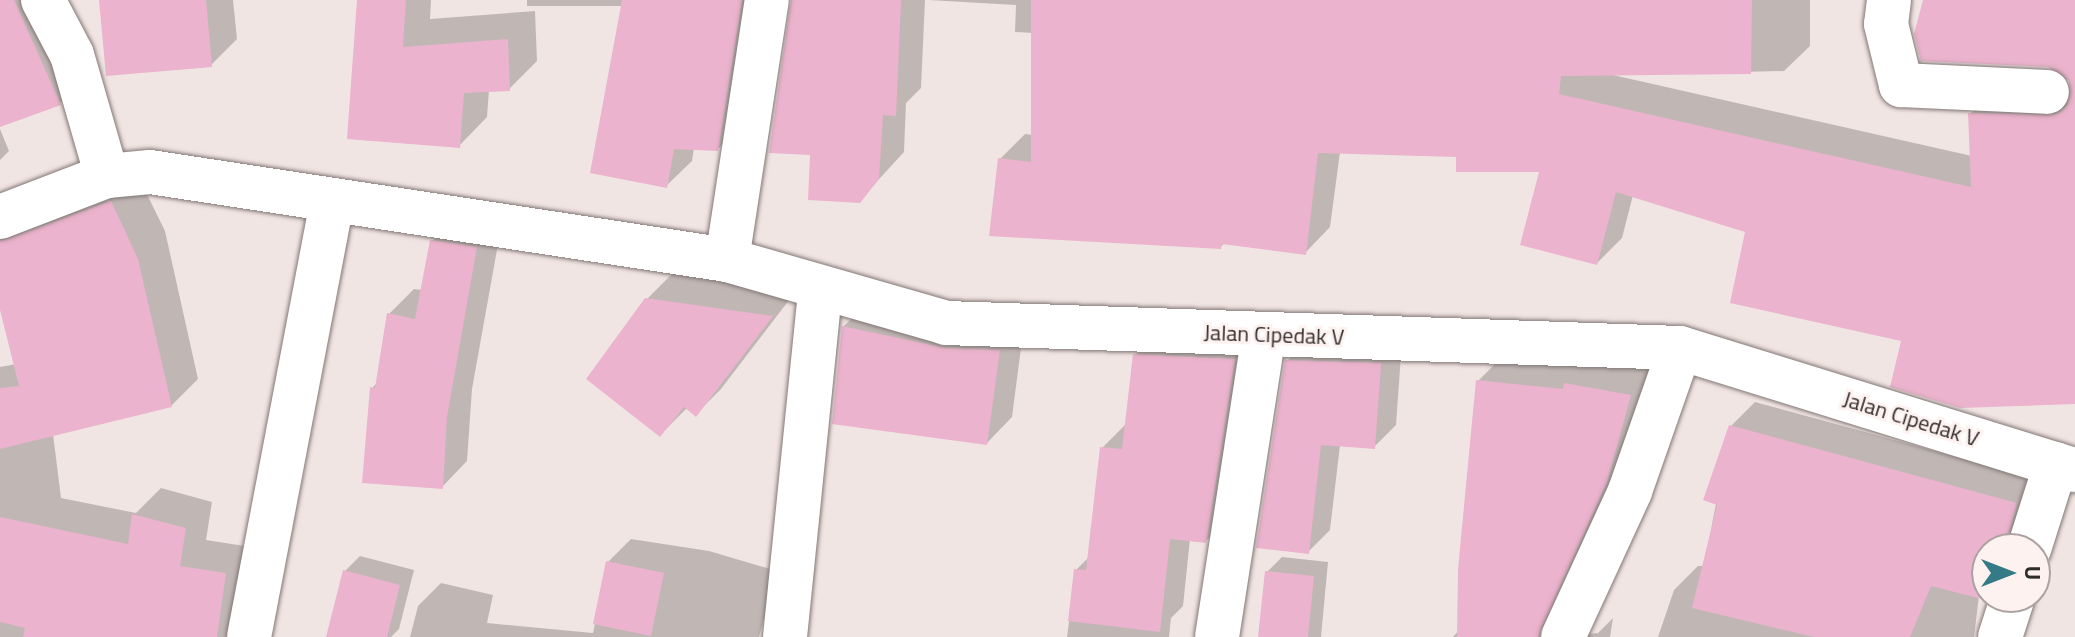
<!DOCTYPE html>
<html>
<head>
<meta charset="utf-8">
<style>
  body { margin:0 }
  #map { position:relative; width:2075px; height:637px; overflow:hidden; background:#f1e5e3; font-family:"Titillium Web",sans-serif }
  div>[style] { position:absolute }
  .shadow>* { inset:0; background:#0003 }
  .building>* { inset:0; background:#ebb3cd }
  .roads { filter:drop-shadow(0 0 2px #817775) drop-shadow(0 0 2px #817775) }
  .minor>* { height:44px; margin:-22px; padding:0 22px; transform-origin:22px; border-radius:22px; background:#fff }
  span { translate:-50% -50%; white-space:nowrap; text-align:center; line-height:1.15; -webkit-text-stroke:6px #fef2f0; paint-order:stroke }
  .street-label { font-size:22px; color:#302b2b }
  .north { position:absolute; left:1971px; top:533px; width:80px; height:80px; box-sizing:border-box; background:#fef2f0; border:2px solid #aca2a1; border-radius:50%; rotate:90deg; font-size:22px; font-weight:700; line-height:32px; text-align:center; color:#302b2b }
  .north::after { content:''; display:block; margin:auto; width:28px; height:36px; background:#347b87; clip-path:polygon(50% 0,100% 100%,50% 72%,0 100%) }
</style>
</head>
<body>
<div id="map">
  <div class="shadow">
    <div style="clip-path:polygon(0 0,44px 0,81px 82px,59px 104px,0 125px)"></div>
    <div style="clip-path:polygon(101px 0,233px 0,237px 39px,211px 65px)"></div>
    <div style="clip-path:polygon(360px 0,431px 0,430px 19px,535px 11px,537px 61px,509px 89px,489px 90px,487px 117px,459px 146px)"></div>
    <div style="clip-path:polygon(527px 0,762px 0,743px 124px,718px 149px,694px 148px,692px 161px,666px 186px,623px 6px,527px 6px)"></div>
    <div style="clip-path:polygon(791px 0,925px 0,921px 88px,906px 103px,904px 152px,859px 201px,812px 153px)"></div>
    <div style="clip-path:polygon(928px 0,1810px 0,1810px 46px,1784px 71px,1613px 75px,1972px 156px,1970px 114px,1996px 89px,2074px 92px,2071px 79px,1925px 0,2075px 0,2075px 362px,1903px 340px,1748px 231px,1633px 195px,1622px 238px,1597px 263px,1542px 170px,1458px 155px,1340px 152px,1330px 227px,1305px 253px,1225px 243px,1220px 247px,1000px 159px,1025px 134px,1033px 135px,1033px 33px,1015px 32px,1016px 5px)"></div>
    <div style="clip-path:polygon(0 129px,9px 151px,0 160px)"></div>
    <div style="clip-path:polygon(138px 176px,165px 231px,198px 379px,171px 406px,53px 434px,61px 498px,136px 513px,161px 488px,212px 502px,206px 540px,251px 547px,239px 637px,0 637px,0 367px,16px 364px,0 301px,0 215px)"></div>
    <div style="clip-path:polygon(458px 215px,502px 222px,472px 389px,467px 461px,442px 487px,372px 388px,378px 382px,389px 314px,414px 289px,423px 290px,432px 241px)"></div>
    <div style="clip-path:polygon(673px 273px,796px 291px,721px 389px,696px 414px,687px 408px,660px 435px,647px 299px)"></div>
    <div style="clip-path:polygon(869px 301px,1024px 325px,1012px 417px,987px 443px,843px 327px)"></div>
    <div style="clip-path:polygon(1159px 332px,1258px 336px,1229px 517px,1206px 541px,1190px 539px,1183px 606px,1171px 618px,1169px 637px,1067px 637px,1076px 570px,1090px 556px,1102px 448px,1127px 423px,1135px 355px)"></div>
    <div style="clip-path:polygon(1310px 338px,1402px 341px,1396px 425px,1374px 447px,1340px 445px,1330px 530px,1308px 552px,1287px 361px)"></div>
    <div style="clip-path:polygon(1504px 355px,1656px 369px,1580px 635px,1598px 633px,1613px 618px,1610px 637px,1453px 637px,1459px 630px,1478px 381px)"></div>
    <div style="clip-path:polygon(1755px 402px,2040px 480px,2023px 549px,1987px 549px,1987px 596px,1979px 596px,1974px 637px,1658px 637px,1674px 590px,1698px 566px,1704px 566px,1731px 426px)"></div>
    <div style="clip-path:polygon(631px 539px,709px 551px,777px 571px,759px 637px,410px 637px,418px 606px,441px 583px,493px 595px,487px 623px,593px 633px,608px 562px)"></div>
    <div style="clip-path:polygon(360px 556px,414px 570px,399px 629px,391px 637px,359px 637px,345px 571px)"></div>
    <div style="clip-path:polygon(1282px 557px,1328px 562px,1321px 637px,1260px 637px,1267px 572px)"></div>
  </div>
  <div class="building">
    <div style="clip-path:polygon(0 0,14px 0,61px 105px,0 127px)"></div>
    <div style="clip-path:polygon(99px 0,206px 0,212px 67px,106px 76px)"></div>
    <div style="clip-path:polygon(357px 0,406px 0,403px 47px,508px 39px,510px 91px,464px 93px,460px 148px,347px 139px)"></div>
    <div style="clip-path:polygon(622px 0,742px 0,718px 151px,674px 149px,667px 188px,590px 173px)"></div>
    <div style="clip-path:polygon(791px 0,901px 0,896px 116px,883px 115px,879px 179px,860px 203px,808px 200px,810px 155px,769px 153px)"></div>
    <div style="clip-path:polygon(1031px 0,1752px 0,1751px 74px,1561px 76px,1559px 94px,1971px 187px,1968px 113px,2058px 114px,2068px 105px,2069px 81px,2048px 67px,1921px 61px,1914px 34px,1923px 0,2075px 0,2075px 404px,1960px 408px,1890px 387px,1901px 341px,1730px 303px,1745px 232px,1616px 192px,1597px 265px,1520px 245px,1539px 172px,1456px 172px,1456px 157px,1318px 153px,1306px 255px,1222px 244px,1221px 249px,989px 236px,998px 158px,1031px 162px)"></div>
    <div style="clip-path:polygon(111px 201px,138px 259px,172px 407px,0 449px,0 388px,19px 386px,0 310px,0 241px)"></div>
    <div style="clip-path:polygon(430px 240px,477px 247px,447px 417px,443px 489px,362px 483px,370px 387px,375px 388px,387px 313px,415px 319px)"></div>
    <div style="clip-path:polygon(645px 298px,773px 316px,696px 417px,684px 407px,660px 437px,586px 379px)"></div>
    <div style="clip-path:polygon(842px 326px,945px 348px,1000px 350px,987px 445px,832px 424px)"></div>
    <div style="clip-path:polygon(1133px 354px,1235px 359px,1206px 543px,1170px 539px,1160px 632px,1068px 621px,1074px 569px,1086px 570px,1100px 447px,1122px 449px)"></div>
    <div style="clip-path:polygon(1285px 360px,1381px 363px,1375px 449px,1321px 445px,1309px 554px,1256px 548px)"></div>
    <div style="clip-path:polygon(1476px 380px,1563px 389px,1564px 383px,1631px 395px,1607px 482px,1538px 637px,1457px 637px,1458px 569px)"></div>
    <div style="clip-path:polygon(1729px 425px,2017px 503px,2005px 549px,1987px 549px,1986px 600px,1931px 586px,1910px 637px,1814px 637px,1692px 608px,1717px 505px,1703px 500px)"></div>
    <div style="clip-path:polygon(132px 514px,186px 528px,180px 566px,226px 573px,217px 637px,23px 637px,25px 628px,0 622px,0 517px,128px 544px)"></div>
    <div style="clip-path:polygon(606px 561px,664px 573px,651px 636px,593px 624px)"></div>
    <div style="clip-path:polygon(343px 570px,400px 585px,387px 637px,326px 637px)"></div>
    <div style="clip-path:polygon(1265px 571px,1314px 576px,1308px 637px,1258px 637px)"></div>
  </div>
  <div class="roads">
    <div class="minor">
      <div style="left:43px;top:0;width:62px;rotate:62.2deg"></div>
      <div style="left:72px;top:55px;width:126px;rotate:73.9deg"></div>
      <div style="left:1889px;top:0;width:24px;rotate:97deg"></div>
      <div style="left:1886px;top:24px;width:63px;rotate:76.2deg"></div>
      <div style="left:1901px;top:85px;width:146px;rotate:2.7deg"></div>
      <div style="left:0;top:217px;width:115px;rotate:-21deg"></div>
      <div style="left:107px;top:176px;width:43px;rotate:-5.3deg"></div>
      <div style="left:150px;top:172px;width:584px;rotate:8.67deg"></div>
      <div style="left:727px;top:260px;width:228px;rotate:16deg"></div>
      <div style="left:946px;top:323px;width:734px;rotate:1.95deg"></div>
      <div style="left:1680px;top:348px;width:413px;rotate:17.2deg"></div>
      <div style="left:727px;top:260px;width:263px;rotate:-81.3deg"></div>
      <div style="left:2029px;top:549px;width:89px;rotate:-72.4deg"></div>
      <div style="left:249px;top:637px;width:442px;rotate:-79.2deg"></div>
      <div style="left:785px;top:637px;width:349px;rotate:-84.2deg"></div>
      <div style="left:1217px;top:637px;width:306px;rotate:-81.2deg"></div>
      <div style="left:1563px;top:637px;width:161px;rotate:-65.3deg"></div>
      <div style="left:1630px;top:491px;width:151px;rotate:-70.7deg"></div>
      <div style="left:2000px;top:637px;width:42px;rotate:-72deg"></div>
    </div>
  </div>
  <div class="street-label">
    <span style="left:1274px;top:335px;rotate:2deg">Jalan Cipedak V</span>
    <span style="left:1911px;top:419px;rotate:17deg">Jalan Cipedak V</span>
  </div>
  <div class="north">U</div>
</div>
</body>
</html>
